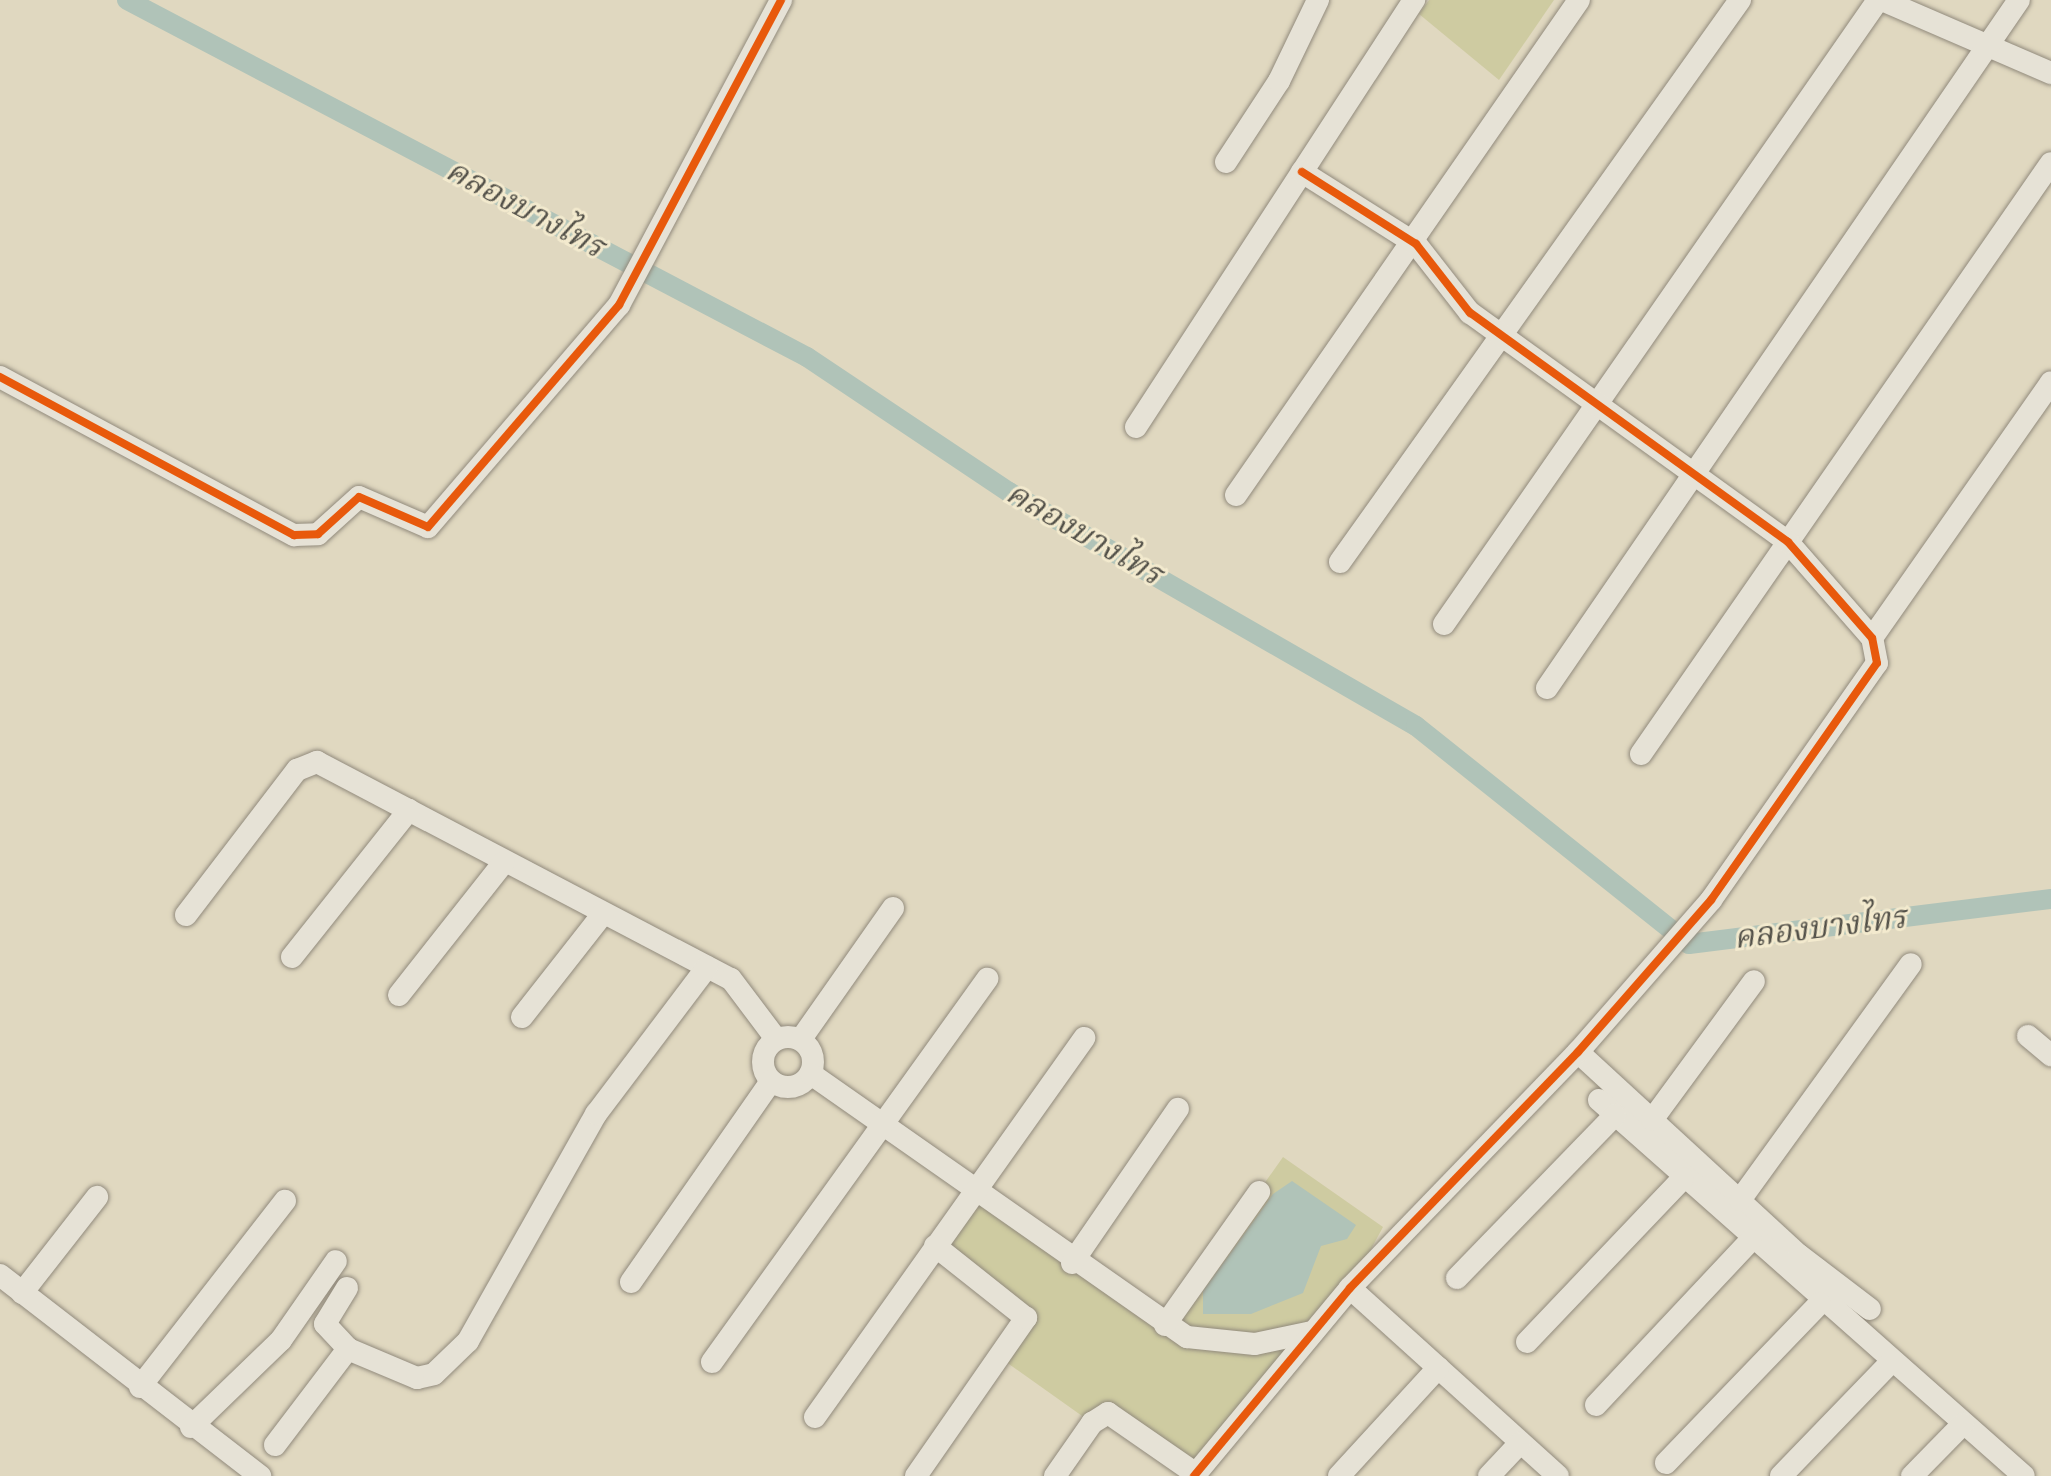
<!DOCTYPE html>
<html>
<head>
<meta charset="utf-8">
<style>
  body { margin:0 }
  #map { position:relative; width:2051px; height:1476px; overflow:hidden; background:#e0d8c0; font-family:"IM FELL French Canon","Noto Serif Thai",serif }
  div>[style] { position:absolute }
  .green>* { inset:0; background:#cecba1 }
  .water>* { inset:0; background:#b0c3b8 }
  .canal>* { height:20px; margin:-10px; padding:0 10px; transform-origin:10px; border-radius:10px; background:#b0c3b8 }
  .roads { filter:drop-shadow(0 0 2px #918a7c) drop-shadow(0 0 2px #918a7c) }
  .minor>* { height:22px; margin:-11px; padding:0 11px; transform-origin:11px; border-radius:11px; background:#e6e2d6 }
  .minor>.ring { margin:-11px; padding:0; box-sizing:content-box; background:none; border:22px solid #e6e2d6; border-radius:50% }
  .cycleway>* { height:8px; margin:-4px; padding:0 4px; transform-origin:4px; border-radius:4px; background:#e8590c }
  span { translate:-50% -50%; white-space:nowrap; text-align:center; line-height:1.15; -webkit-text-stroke:6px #f3eace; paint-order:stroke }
  .water-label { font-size:32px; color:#535149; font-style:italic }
</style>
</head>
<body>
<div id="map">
  <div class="green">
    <div style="clip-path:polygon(1429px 0,1554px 0,1499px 80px,1419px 14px)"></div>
    <div style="clip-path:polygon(1283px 1157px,1383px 1227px,1350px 1288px,1196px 1474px,1103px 1407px,1092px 1423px,999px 1357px,1027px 1316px,929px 1253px,976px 1193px,1165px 1324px)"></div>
  </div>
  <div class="water">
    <div style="clip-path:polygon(1292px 1181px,1356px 1225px,1347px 1239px,1321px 1246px,1303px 1293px,1251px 1314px,1203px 1314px,1203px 1291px,1273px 1194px)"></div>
  </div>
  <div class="canal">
    <div style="left:127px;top:0;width:768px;rotate:27.7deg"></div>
    <div style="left:807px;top:357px;width:243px;rotate:33.8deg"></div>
    <div style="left:1009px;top:492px;width:469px;rotate:29.9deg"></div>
    <div style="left:1416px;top:726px;width:349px;rotate:38.6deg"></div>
    <div style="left:1689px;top:944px;width:365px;rotate:-7.1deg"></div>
  </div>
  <div class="roads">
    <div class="minor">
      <div style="left:1882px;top:0;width:184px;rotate:23.4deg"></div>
      <div style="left:1226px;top:162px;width:97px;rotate:-56.8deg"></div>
      <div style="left:1279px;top:81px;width:90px;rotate:-64.3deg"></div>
      <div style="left:0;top:377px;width:334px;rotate:28.3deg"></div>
      <div style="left:294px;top:535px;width:24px;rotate:-2deg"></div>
      <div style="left:318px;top:534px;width:55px;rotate:-42.1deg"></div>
      <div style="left:359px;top:497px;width:75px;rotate:23.5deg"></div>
      <div style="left:428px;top:527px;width:293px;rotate:-49.3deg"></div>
      <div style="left:619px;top:305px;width:345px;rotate:-62deg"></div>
      <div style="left:1136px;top:427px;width:510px;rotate:-56.93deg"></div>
      <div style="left:1236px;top:495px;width:602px;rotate:-55.28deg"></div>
      <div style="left:1340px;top:562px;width:690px;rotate:-54.56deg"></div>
      <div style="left:1444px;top:624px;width:760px;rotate:-55.18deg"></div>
      <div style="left:1872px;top:638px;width:312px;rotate:-55deg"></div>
      <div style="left:1547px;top:688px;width:834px;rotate:-55.55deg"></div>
      <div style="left:1641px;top:754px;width:719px;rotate:-55.25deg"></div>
      <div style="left:186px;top:915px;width:183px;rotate:-52.6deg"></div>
      <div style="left:297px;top:770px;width:22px;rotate:-22deg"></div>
      <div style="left:317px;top:762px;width:467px;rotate:27.7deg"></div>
      <div style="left:731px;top:979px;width:75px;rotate:53.1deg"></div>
      <div style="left:292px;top:957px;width:188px;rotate:-51.5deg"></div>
      <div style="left:399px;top:995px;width:169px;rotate:-51.7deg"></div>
      <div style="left:522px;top:1017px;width:130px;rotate:-51.9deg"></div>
      <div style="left:2028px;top:1036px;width:30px;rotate:40deg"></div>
      <div class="ring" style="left:763px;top:1037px;width:28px;height:28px"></div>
      <div style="left:801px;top:1039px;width:160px;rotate:-54.9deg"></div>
      <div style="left:1578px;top:1052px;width:300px;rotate:42.6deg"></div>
      <div style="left:1799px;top:1255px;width:89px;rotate:37.3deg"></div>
      <div style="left:811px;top:1074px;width:459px;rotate:35deg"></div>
      <div style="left:1187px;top:1337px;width:68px;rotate:5.9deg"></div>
      <div style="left:1255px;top:1344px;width:58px;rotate:-11.9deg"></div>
      <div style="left:1599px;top:1100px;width:567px;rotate:41.5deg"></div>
      <div style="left:1652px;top:1120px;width:172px;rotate:-53.7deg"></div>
      <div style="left:1740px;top:1200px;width:291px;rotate:-54.1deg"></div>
      <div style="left:1072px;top:1263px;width:187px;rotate:-55.5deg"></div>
      <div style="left:0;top:1275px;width:329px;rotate:37.7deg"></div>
      <div style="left:1457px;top:1278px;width:227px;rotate:-45.9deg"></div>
      <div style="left:631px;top:1282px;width:245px;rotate:-55.1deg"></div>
      <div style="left:347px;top:1288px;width:42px;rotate:121.4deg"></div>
      <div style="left:325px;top:1324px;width:34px;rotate:47deg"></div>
      <div style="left:1350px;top:1288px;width:280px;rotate:42.1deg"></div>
      <div style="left:22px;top:1293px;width:122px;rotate:-52deg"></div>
      <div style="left:1165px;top:1325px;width:163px;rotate:-54.7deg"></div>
      <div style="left:1527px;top:1342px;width:226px;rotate:-46.4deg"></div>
      <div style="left:712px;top:1362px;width:472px;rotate:-54.3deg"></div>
      <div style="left:140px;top:1387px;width:236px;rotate:-52.1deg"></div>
      <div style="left:1596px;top:1405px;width:226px;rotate:-46.8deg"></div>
      <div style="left:815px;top:1417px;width:465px;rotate:-54.6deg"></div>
      <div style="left:191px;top:1427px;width:125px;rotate:-44deg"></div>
      <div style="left:281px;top:1340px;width:96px;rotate:-55.2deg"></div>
      <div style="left:275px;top:1445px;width:121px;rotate:-52.8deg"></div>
      <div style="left:348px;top:1349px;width:75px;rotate:22.8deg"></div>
      <div style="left:417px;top:1378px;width:17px;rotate:-13deg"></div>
      <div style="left:434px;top:1374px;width:47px;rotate:-44.1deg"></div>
      <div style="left:468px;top:1341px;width:261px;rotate:-60.6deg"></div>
      <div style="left:596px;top:1114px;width:184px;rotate:-52.9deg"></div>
      <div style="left:1666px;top:1463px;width:222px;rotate:-46.1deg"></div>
      <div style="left:916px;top:1476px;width:193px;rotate:-55.2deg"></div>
      <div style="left:1026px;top:1318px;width:116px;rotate:-141.6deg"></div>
      <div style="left:1055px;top:1476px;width:65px;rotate:-55.1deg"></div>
      <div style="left:1092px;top:1423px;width:19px;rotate:-32deg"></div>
      <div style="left:1108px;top:1413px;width:107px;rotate:34.7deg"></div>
      <div style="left:1194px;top:1476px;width:244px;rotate:-50.3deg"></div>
      <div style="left:1350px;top:1288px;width:328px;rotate:-46deg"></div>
      <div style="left:1578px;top:1052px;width:202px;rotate:-48.8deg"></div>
      <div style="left:1711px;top:900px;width:289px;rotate:-55deg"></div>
      <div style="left:1877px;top:663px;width:25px;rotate:-101deg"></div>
      <div style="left:1872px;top:638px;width:128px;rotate:-131.2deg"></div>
      <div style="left:1788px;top:542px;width:392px;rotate:-144.2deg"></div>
      <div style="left:1470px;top:313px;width:88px;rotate:-128deg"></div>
      <div style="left:1416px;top:244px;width:135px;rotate:-147.7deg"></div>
      <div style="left:1339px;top:1476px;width:147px;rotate:-47.5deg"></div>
      <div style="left:1489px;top:1476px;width:45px;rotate:-46.8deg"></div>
      <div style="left:1781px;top:1476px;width:160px;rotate:-46deg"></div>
      <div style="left:1912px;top:1476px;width:73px;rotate:-45.6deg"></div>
    </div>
  </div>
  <div class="cycleway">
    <div style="left:0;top:377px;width:334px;rotate:28.3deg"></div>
    <div style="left:294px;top:535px;width:24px;rotate:-2deg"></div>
    <div style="left:318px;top:534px;width:55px;rotate:-42.1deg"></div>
    <div style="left:359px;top:497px;width:75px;rotate:23.5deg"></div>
    <div style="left:428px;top:527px;width:293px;rotate:-49.3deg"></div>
    <div style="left:619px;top:305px;width:345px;rotate:-62deg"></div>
    <div style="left:1194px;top:1476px;width:244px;rotate:-50.3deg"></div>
    <div style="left:1350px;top:1288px;width:328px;rotate:-46deg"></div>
    <div style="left:1578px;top:1052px;width:202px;rotate:-48.8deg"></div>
    <div style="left:1711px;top:900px;width:289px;rotate:-55deg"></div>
    <div style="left:1877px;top:663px;width:25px;rotate:-101deg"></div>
    <div style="left:1872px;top:638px;width:128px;rotate:-131.2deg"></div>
    <div style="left:1788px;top:542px;width:392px;rotate:-144.2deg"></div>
    <div style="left:1470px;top:313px;width:88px;rotate:-128deg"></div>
    <div style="left:1416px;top:244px;width:135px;rotate:-147.7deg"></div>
  </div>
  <div class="water-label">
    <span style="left:525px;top:209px;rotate:28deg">คลองบางไทร</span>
    <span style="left:1084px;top:534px;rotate:30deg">คลองบางไทร</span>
    <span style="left:1820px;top:928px;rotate:-7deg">คลองบางไทร</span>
  </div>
</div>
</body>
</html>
